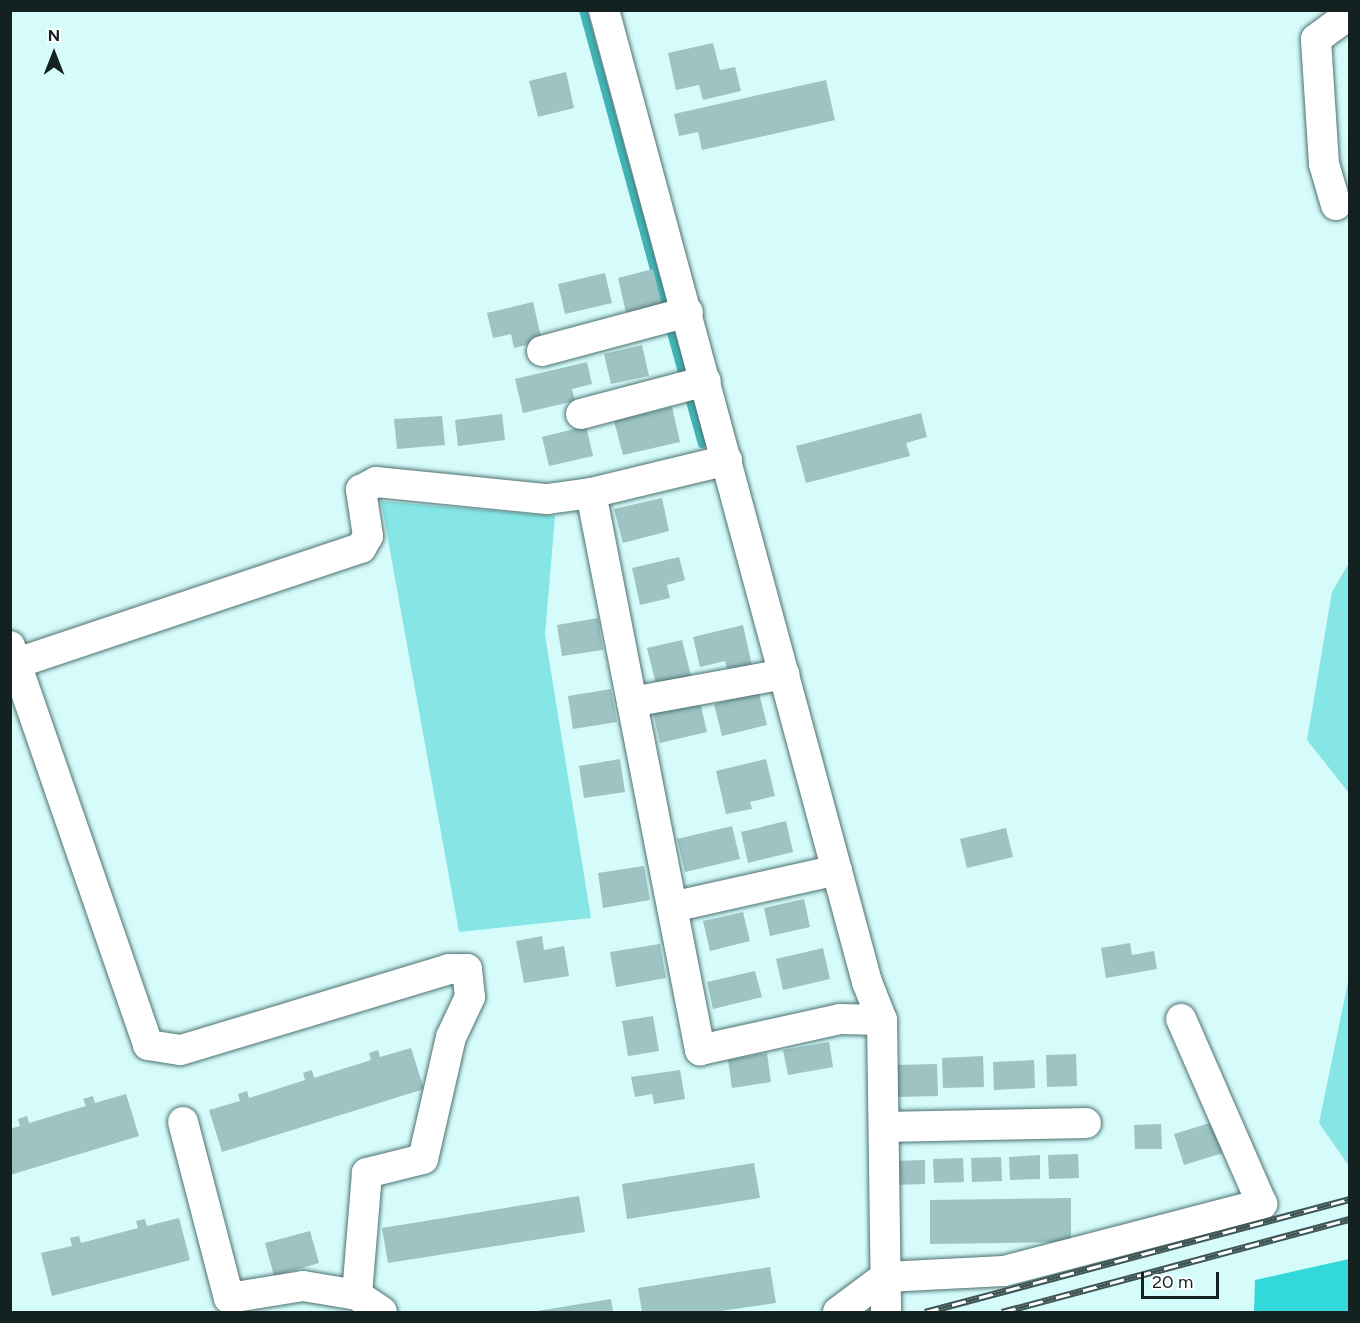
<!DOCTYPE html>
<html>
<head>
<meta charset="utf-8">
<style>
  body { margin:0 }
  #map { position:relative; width:1360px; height:1323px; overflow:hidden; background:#d5fbfb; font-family:Figtree,sans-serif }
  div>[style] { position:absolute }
  .green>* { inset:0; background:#86e5e5 }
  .forest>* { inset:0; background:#32d8da }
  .stream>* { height:8px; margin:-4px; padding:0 4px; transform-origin:4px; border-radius:4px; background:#40b5b6 }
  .building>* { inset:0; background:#9dc3c2 }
  .roads { filter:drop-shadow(0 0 2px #4d7070) drop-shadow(0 0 2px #4d7070) }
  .minor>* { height:30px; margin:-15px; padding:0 15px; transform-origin:15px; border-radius:15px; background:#fff }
  .rail>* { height:7px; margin-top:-3.5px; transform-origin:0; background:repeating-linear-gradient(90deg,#fff 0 14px,#405454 0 28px); box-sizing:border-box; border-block:2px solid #405454 }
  span { translate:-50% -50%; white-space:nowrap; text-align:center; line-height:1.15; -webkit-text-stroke:6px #fff; paint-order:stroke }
  .frame { position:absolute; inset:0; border:12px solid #132121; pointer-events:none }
  .north { position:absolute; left:24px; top:24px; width:60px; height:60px; -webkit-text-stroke:4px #fff; paint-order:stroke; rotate:0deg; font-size:16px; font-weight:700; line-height:24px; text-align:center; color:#132121 }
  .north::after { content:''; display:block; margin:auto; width:21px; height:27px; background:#132121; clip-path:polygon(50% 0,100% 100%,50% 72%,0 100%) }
  .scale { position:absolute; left:1141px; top:1272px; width:78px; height:27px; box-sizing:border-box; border:3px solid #132121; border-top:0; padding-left:8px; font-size:18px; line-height:21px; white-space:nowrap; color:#132121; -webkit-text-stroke:4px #fff; paint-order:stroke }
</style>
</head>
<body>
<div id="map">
  <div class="green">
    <div style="clip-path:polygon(381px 501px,555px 516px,545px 635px,591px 918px,459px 932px)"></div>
    <div style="clip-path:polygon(1349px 563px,1349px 793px,1307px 740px,1332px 592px)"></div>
    <div style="clip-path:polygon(1349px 977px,1349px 1166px,1319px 1123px)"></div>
  </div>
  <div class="forest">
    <div style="clip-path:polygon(1349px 1259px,1349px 1312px,1254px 1312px,1255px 1280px)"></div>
  </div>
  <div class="stream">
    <div style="left:583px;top:10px;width:314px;rotate:74.7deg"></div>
    <div style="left:669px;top:325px;width:57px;rotate:74.7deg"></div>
    <div style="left:687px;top:391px;width:55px;rotate:74.2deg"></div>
  </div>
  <div class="building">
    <div style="clip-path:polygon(713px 43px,720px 70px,735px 67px,741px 91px,703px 100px,699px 85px,676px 90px,668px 53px)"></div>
    <div style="clip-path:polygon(566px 72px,574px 108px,538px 117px,529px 81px)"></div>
    <div style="clip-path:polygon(826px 80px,835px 120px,702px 150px,698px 132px,679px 136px,674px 114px)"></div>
    <div style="clip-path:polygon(653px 269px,662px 305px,626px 313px,618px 278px)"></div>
    <div style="clip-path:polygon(605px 273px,612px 303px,565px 314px,558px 284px)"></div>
    <div style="clip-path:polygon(533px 302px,542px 341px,514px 348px,511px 334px,493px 338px,487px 313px)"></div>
    <div style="clip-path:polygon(642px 345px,649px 376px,611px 384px,604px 354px)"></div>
    <div style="clip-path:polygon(587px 362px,592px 384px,572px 389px,575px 401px,523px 413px,515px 379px)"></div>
    <div style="clip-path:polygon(672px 407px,680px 442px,623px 455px,614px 421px)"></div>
    <div style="clip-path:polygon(921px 413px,927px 437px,906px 443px,910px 456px,806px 483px,796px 446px)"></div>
    <div style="clip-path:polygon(502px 414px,505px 440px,458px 446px,455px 420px)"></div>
    <div style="clip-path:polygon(442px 416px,445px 445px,397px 449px,394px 419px)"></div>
    <div style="clip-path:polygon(586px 426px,593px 456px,549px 466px,542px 437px)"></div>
    <div style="clip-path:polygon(662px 498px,669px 531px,623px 543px,614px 509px)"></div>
    <div style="clip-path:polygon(679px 557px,685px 580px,667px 585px,670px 598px,640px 605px,632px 568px)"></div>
    <div style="clip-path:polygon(598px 618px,603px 650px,562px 656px,557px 625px)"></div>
    <div style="clip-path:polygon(743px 625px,752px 666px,728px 672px,725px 661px,700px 667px,693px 637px)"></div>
    <div style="clip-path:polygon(682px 640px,691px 676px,656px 684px,647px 648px)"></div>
    <div style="clip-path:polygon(611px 689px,617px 722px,573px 729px,568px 696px)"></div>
    <div style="clip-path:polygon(759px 693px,767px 725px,722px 736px,714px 704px)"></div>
    <div style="clip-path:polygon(700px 702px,707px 732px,660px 743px,653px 712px)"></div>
    <div style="clip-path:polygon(620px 759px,625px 792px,584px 798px,579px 766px)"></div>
    <div style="clip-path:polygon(766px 759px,775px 796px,750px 802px,752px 809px,726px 814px,716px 771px)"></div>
    <div style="clip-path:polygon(786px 821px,793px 852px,748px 863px,741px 832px)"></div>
    <div style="clip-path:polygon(732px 826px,740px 859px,685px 872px,677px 839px)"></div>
    <div style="clip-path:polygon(1006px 828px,1013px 857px,967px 868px,960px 839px)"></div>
    <div style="clip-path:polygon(644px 866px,650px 900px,603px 908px,598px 873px)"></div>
    <div style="clip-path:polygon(804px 899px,810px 927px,770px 936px,764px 908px)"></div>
    <div style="clip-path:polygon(743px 912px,750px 941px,710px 951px,703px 921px)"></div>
    <div style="clip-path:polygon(542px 936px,544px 950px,564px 946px,569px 976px,524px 983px,516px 941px)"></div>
    <div style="clip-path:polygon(1130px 943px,1132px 955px,1154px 951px,1157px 969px,1106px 978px,1101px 948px)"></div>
    <div style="clip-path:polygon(660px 944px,666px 978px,616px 987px,610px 952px)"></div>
    <div style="clip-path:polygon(823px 948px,830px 979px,783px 990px,776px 959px)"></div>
    <div style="clip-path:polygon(755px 971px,762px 997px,713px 1009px,707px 982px)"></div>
    <div style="clip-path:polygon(653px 1016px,659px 1051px,628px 1056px,622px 1021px)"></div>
    <div style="clip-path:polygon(829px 1042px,833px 1067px,788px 1075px,783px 1050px)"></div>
    <div style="clip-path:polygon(411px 1048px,424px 1089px,222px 1152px,209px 1110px,240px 1101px,238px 1094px,247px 1091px,249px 1098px,305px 1080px,303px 1073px,312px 1070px,314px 1078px,371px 1060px,369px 1053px,378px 1050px,380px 1057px)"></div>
    <div style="clip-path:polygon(767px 1053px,771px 1082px,732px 1088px,728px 1060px)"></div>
    <div style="clip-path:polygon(1076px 1054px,1077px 1086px,1047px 1087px,1046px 1055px)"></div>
    <div style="clip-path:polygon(983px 1056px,984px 1087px,943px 1088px,942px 1058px)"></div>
    <div style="clip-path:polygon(1034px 1060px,1035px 1088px,994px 1090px,993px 1062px)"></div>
    <div style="clip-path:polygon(937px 1064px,938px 1096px,897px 1097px,895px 1065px)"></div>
    <div style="clip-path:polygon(680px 1070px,685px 1099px,654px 1104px,652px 1094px,635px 1097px,631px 1077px)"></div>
    <div style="clip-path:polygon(126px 1094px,139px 1136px,10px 1175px,10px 1129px,20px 1126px,18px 1119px,27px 1116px,29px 1123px,86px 1106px,83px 1099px,93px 1096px,95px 1103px)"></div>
    <div style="clip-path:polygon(1213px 1122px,1223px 1153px,1184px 1165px,1174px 1134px)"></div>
    <div style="clip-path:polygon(1161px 1124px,1162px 1149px,1135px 1149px,1134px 1125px)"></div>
    <div style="clip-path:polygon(1078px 1154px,1079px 1178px,1049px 1179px,1048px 1155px)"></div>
    <div style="clip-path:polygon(1040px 1155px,1040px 1179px,1010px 1180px,1009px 1157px)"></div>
    <div style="clip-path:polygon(1001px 1157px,1002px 1181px,972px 1182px,971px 1158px)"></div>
    <div style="clip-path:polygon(963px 1158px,964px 1182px,934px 1183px,933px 1159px)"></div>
    <div style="clip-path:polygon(925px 1160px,925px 1184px,895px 1185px,894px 1161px)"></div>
    <div style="clip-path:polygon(754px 1163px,760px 1198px,627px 1219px,622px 1184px)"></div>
    <div style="clip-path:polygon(579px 1196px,585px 1232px,388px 1263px,382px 1228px)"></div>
    <div style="clip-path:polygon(1071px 1198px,1071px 1242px,930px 1244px,930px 1200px)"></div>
    <div style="clip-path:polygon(179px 1218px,190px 1260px,52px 1296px,41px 1253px,72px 1246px,70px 1238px,79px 1236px,81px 1243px,138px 1228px,136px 1221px,145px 1219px,147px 1226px)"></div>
    <div style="clip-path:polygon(310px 1231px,319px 1263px,274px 1276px,265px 1243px)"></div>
    <div style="clip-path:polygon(770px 1267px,776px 1303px,714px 1312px,642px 1312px,638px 1288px)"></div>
    <div style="clip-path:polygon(611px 1299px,613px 1312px,537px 1312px,537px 1311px)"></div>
  </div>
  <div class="roads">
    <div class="minor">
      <div style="left:604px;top:10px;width:1007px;rotate:74.86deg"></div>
      <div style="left:867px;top:982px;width:41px;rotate:68.5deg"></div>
      <div style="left:882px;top:1020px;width:292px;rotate:89.2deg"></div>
      <div style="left:1336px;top:205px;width:43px;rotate:-106.3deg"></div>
      <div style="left:1324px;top:164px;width:125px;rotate:-93.7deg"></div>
      <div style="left:1316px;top:39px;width:42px;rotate:-36.3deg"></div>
      <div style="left:542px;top:351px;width:151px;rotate:-15deg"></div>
      <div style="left:581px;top:414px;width:129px;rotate:-14.8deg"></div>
      <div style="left:591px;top:493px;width:568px;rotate:78.93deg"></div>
      <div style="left:700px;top:1050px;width:143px;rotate:-12.5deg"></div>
      <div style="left:840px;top:1019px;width:42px;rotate:1.4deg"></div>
      <div style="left:10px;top:646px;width:422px;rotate:70.9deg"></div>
      <div style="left:148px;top:1045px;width:33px;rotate:9deg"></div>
      <div style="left:181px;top:1050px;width:280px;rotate:-16.8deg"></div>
      <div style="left:449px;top:969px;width:18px"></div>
      <div style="left:467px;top:969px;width:28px;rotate:84deg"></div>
      <div style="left:470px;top:997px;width:44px;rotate:115.4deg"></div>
      <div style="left:451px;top:1037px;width:125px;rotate:102.9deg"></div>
      <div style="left:423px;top:1159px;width:58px;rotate:166deg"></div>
      <div style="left:367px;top:1173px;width:122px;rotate:94.7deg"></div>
      <div style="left:357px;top:1295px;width:30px;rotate:34deg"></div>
      <div style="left:17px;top:663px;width:363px;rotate:-18.5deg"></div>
      <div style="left:361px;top:548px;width:14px;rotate:-60deg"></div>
      <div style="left:368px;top:536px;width:47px;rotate:-98.7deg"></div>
      <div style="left:361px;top:490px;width:17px;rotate:-28deg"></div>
      <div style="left:376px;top:482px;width:172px;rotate:5.7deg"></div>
      <div style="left:547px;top:499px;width:44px;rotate:-7.8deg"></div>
      <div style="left:591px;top:493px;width:140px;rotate:-13.6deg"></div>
      <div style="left:632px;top:702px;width:155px;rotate:-10.4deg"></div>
      <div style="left:672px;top:907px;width:169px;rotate:-12.6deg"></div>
      <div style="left:183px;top:1122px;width:182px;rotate:75.4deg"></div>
      <div style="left:229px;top:1298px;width:75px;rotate:-9.2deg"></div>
      <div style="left:303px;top:1286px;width:55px;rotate:9.5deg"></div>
      <div style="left:884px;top:1127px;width:202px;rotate:-1.1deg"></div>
      <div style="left:838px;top:1312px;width:59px;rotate:-36.7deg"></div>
      <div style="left:885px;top:1277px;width:119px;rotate:-2.9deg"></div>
      <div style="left:1004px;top:1271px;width:267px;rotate:-14.6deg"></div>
      <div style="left:1262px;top:1204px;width:202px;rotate:-113.6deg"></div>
    </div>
  </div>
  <div class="rail">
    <div style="left:925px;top:1312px;width:440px;rotate:-14.9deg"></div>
    <div style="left:1002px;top:1312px;width:360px;rotate:-15deg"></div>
  </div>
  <div class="frame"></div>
  <div class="north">N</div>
  <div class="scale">20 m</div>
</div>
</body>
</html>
